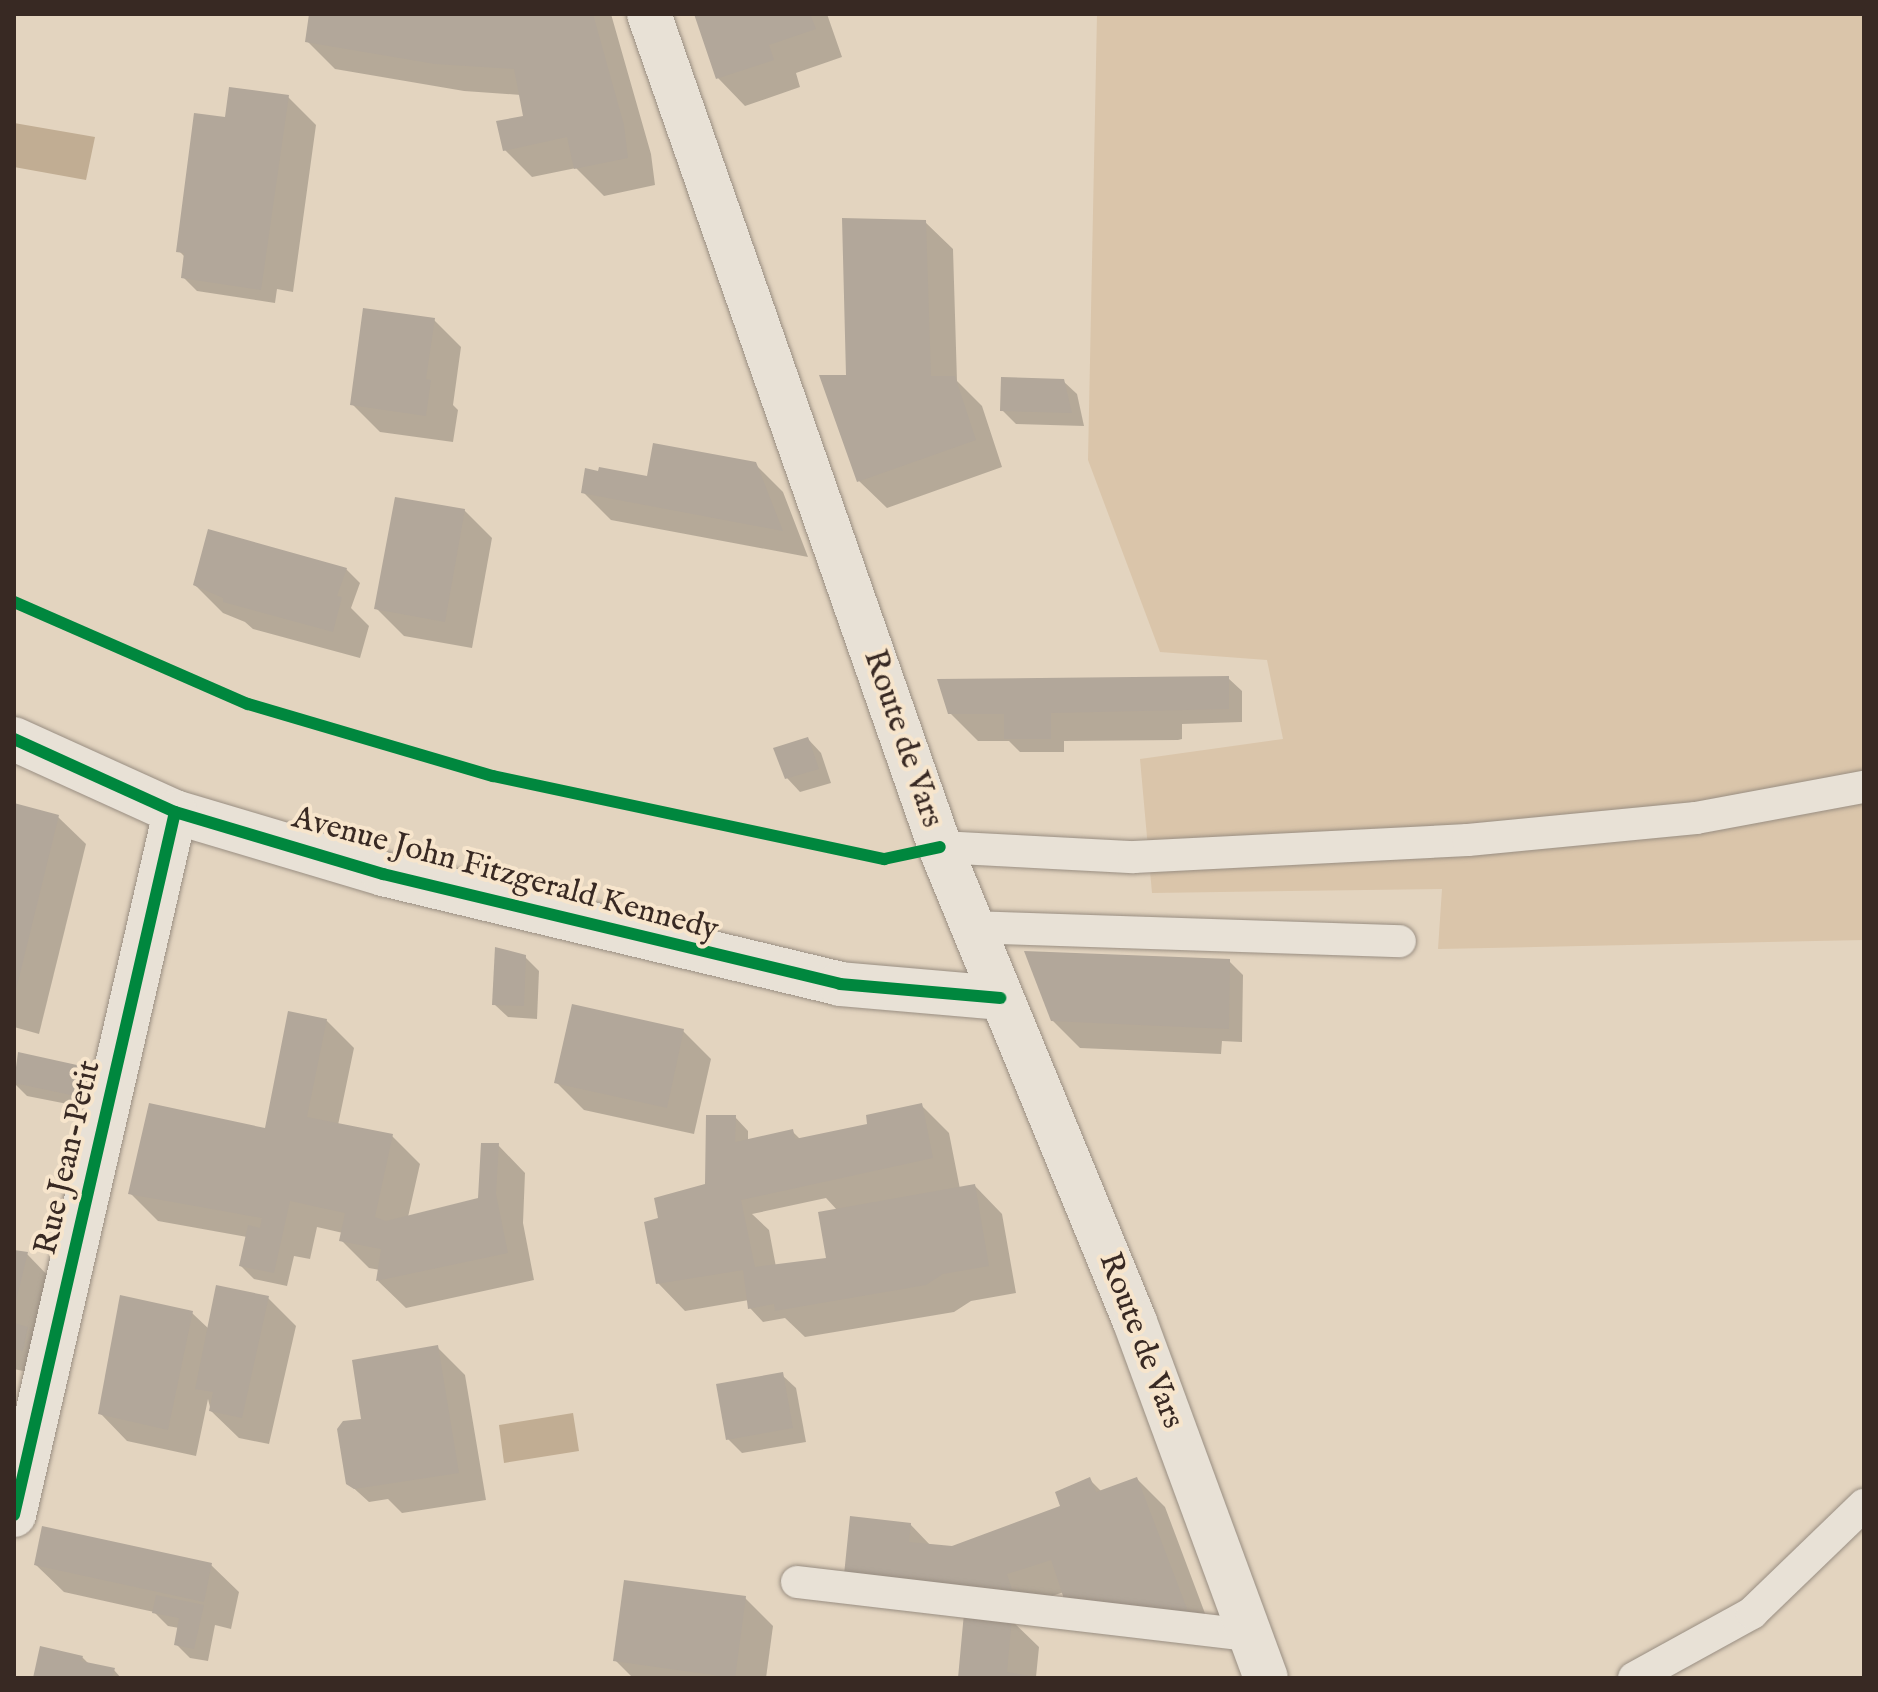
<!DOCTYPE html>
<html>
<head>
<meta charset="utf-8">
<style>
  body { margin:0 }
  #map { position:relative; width:1878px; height:1692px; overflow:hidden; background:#e3d4bf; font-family:"IM FELL English",serif }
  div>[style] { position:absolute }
  .green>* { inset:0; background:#dac5aa }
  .water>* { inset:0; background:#c1ad93 }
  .shadow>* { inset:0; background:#0003 }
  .building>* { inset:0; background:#b2a79a }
  .roads { filter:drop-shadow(0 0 2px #998e82) drop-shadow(0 0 2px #998e82) }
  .lane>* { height:32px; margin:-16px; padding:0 16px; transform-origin:16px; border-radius:16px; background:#e8e1d6 }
  .street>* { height:44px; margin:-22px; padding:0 22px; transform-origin:22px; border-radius:22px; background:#e8e1d6 }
  .secondary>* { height:44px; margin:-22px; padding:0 22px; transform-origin:22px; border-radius:22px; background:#e8e1d6 }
  .cycleway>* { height:12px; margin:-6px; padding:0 6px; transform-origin:6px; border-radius:6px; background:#00873e }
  span { translate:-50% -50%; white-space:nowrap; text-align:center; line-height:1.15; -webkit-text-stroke:8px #f7e5cc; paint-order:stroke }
  .street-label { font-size:32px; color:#382923 }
  .frame { position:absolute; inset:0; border:16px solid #382923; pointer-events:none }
</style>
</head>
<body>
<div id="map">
  <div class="green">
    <div style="clip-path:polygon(1097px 14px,1864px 14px,1864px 940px,1438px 949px,1442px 889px,1152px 893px,1140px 759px,1283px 739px,1267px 660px,1160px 652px,1088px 460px)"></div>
  </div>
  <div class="water">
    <div style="clip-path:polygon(14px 123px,95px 137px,86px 180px,14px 167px)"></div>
    <div style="clip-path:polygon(573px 1413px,579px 1451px,504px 1463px,499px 1425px)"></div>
  </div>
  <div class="shadow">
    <div style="clip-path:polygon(311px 14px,611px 14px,651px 154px,655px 185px,604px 196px,576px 168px,532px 177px,505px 150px,525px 118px,521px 95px,464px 91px,335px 69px,307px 41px)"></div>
    <div style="clip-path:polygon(697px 14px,827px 14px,842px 57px,796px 73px,800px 87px,745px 106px,718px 78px)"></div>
    <div style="clip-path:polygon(288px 97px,316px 125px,293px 292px,277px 289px,275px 303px,197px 291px,183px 277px,186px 258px,179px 251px,227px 119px)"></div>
    <div style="clip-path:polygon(925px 222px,953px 249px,957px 381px,982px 406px,1002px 467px,887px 508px,859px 481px,848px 377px)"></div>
    <div style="clip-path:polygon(434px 320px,461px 347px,453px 405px,458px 410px,453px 442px,380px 432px,352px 404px)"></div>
    <div style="clip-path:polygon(1063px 381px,1077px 394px,1084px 426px,1016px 424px,1002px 410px)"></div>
    <div style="clip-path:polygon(755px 464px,783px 492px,808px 557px,611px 520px,583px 492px,600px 473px,649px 478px)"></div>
    <div style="clip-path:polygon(464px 510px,492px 538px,472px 648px,404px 636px,376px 608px)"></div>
    <div style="clip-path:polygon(346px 569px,360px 583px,351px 608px,369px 626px,360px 658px,253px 629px,245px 622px,223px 613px,195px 585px)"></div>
    <div style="clip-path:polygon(1228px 678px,1242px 691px,1242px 722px,1182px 724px,1182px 739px,1178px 740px,1064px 741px,1064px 752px,1020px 752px,1009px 741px,978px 741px,950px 713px)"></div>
    <div style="clip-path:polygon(808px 739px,821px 753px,831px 783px,800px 792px,787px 778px)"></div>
    <div style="clip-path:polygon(14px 806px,58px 817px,86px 844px,39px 1034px,14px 1027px)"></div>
    <div style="clip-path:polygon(525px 957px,539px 971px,537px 1019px,508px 1017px,494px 1004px)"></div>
    <div style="clip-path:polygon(1229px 961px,1243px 975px,1242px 1042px,1222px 1041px,1221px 1054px,1080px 1048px,1052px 1020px)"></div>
    <div style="clip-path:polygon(326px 1020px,354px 1048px,338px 1125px,392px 1136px,420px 1164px,408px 1217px,480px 1199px,498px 1145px,525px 1173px,523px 1223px,534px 1280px,406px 1308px,378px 1281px,380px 1270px,369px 1268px,341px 1240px,343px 1233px,317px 1227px,310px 1259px,294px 1256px,287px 1286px,254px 1279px,241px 1266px,247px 1237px,158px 1221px,131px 1194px,266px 1130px)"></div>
    <div style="clip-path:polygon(683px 1031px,711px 1059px,694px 1134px,584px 1110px,556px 1082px)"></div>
    <div style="clip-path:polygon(20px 1054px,86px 1069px,99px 1082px,93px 1109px,27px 1096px,14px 1083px)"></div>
    <div style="clip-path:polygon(evenodd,921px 1105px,949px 1133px,960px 1189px,975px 1186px,1002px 1214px,1016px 1293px,971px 1301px,954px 1312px,805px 1337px,785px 1318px,763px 1322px,750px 1308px,749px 1300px,685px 1311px,658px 1283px,662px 1220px,707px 1185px,735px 1117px,748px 1131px,748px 1141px,792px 1131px,801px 1140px,870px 1126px,921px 1105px,826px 1198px,838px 1211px,828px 1260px,776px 1267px,769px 1230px,752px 1214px,826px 1198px)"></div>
    <div style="clip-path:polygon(14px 1252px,27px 1254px,54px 1282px,50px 1377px,14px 1369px)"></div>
    <div style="clip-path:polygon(268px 1298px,296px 1326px,269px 1444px,239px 1438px,211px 1411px,208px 1399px,196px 1456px,127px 1441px,100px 1413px,192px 1313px,210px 1330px)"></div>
    <div style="clip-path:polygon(437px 1347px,465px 1375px,486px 1500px,402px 1513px,388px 1499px,369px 1502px,348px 1483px,360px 1421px)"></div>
    <div style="clip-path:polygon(782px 1375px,796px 1388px,806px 1442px,742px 1453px,728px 1439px)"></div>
    <div style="clip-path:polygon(1137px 1479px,1165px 1507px,1215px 1640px,1064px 1592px,1034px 1602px,1008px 1617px,1039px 1647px,1036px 1677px,1042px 1678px,960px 1678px,966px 1612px,874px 1602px,910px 1524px,932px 1547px,952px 1549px,1062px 1507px,1090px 1480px,1102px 1492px)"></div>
    <div style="clip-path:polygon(36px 1565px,211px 1565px,239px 1592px,231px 1629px,215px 1625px,208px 1661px,190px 1658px,176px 1644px,179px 1628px,168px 1626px,154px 1612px,64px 1592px)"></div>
    <div style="clip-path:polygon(745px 1598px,773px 1626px,766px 1678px,633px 1678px,615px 1660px)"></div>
    <div style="clip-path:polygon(82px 1657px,89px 1664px,114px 1670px,121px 1678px,35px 1678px)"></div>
  </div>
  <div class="building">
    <div style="clip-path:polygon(309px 14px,593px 14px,624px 125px,628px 158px,574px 169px,567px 137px,503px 151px,496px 121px,523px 116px,514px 69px,435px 64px,305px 42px)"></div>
    <div style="clip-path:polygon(694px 14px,810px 14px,816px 29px,769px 45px,774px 60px,716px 79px)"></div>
    <div style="clip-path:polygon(229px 87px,289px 95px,261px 290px,181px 278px,184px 253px,176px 252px,194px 113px,225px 117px)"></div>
    <div style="clip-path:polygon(842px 218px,926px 220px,931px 376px,955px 376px,976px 440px,857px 482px,819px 375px,846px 375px)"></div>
    <div style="clip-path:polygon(363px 308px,435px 318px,426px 379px,431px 380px,426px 416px,350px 405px)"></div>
    <div style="clip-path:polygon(1001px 377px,1064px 379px,1072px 413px,1000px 411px)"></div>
    <div style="clip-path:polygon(653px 443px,756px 462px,783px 531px,581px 493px,585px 468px,598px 471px,599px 467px,647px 476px)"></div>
    <div style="clip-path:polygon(395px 497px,465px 509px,445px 622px,374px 609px)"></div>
    <div style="clip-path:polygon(208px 529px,347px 568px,337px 596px,342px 597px,333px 632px,223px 602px,223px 598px,193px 585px)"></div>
    <div style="clip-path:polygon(1229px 676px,1229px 709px,1051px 713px,1051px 739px,1004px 739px,1004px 714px,948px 714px,937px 679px)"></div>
    <div style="clip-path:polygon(808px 737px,819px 769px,785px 779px,773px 748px)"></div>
    <div style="clip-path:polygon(14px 803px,59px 815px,15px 994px,14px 994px)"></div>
    <div style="clip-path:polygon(495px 947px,526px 955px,524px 1006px,492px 1005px)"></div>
    <div style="clip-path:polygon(1024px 951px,1230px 959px,1229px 1029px,1051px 1021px)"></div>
    <div style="clip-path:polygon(572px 1004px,684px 1029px,667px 1108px,554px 1083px)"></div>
    <div style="clip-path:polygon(288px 1011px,327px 1019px,307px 1117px,393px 1134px,375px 1217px,386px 1221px,478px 1198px,481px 1143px,499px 1143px,496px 1194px,508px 1253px,376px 1281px,381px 1249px,339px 1241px,345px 1213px,290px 1201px,274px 1273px,239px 1266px,248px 1225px,260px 1228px,262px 1218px,128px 1194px,149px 1103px,265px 1128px)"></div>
    <div style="clip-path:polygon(18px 1052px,86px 1067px,80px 1097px,14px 1083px)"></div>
    <div style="clip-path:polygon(922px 1103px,933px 1158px,741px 1200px,755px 1267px,826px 1258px,818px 1212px,975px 1184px,989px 1266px,943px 1274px,926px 1285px,775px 1311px,774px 1304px,748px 1309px,743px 1270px,656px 1284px,644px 1222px,658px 1218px,654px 1198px,705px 1184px,706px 1115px,736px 1115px,735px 1142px,793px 1129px,795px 1139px,867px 1124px,866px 1115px)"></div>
    <div style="clip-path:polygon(14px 1250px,28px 1252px,15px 1305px,14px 1305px)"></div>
    <div style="clip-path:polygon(216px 1285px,269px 1296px,242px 1418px,209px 1411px,213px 1392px,195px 1389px)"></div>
    <div style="clip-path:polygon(120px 1295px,193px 1311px,168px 1430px,98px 1414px)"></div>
    <div style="clip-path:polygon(14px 1323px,28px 1327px,23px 1351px,14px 1349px)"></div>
    <div style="clip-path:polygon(438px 1345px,459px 1473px,354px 1489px,346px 1484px,337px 1429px,343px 1421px,361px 1419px,352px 1360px)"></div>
    <div style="clip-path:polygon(783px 1372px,793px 1428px,726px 1440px,716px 1384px)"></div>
    <div style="clip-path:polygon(1090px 1477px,1096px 1492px,1137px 1477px,1189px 1614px,1065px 1602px,1051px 1560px,1007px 1574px,1013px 1593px,844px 1575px,850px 1516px,911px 1523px,909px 1542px,952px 1546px,1060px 1506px,1055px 1492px)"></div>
    <div style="clip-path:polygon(42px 1526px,212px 1563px,204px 1602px,34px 1565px)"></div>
    <div style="clip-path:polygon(624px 1580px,746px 1596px,735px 1678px,613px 1661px)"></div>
    <div style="clip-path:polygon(156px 1595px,204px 1605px,194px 1649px,174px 1645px,179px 1618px,152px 1613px)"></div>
    <div style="clip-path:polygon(964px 1613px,1012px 1618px,1007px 1672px,1043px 1678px,958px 1678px)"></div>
    <div style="clip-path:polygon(40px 1646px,83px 1656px,81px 1661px,115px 1668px,112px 1678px,33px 1678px)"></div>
  </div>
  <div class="roads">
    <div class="lane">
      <div style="left:940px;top:847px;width:194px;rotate:3deg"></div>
      <div style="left:1134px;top:857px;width:334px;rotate:-2.9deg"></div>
      <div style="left:1468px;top:840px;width:229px;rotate:-5.5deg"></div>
      <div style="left:1696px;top:818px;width:171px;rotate:-10.5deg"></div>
      <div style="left:970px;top:927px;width:430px;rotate:1.9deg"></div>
      <div style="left:797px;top:1582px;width:456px;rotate:6.7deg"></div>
      <div style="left:1634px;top:1678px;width:135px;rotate:-28.8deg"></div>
      <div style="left:1752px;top:1613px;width:156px;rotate:-44deg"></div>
    </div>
    <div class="street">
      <div style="left:14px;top:739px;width:177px;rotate:24.4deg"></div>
      <div style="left:175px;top:812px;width:217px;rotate:16.6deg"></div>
      <div style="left:383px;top:874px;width:470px;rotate:13.5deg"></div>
      <div style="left:840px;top:984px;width:161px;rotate:5deg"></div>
      <div style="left:14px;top:1515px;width:721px;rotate:-77.1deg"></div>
    </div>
    <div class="secondary">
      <div style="left:649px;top:14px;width:882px;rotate:70.74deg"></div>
      <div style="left:940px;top:847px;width:513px;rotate:67.68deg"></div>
      <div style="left:1135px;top:1322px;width:379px;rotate:69.8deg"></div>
    </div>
  </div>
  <div class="cycleway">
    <div style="left:14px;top:602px;width:255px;rotate:23.6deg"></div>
    <div style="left:248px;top:704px;width:255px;rotate:16.4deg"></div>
    <div style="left:493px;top:776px;width:400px;rotate:12deg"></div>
    <div style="left:884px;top:859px;width:57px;rotate:-12.1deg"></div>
    <div style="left:14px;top:739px;width:177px;rotate:24.4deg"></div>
    <div style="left:175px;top:812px;width:217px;rotate:16.6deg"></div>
    <div style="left:383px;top:874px;width:470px;rotate:13.5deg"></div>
    <div style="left:840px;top:984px;width:161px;rotate:5deg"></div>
    <div style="left:14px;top:1515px;width:721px;rotate:-77.1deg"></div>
  </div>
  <div class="street-label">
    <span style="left:902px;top:739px;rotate:71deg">Route de Vars</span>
    <span style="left:505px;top:875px;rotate:15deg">Avenue John Fitzgerald Kennedy</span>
    <span style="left:69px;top:1158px;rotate:-77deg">Rue Jean-Petit</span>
    <span style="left:1140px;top:1341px;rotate:69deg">Route de Vars</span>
  </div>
  <div class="frame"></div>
</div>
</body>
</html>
